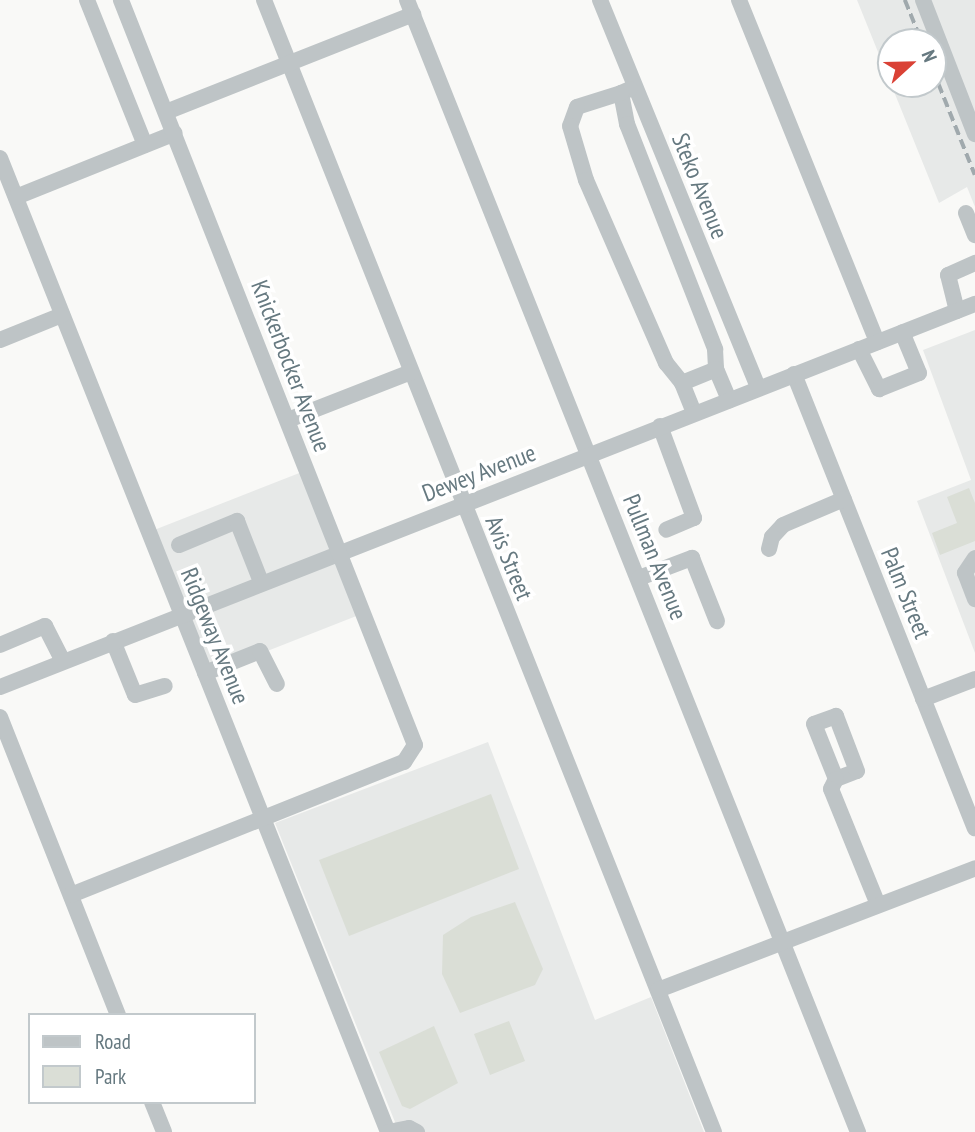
<!DOCTYPE html>
<html>
<head>
<meta charset="utf-8">
<style>
  body { margin:0 }
  #map { position:relative; width:975px; height:1132px; overflow:hidden; background:#f9f9f7; font-family:"PT Sans Narrow",sans-serif }
  div>[style] { position:absolute }
  .built>* { inset:0; background:#e7e9e8 }
  .green>* { inset:0; background:#daded6 }
  .minor>* { height:16px; margin:-8px; padding:0 8px; transform-origin:8px; border-radius:8px; background:#bec4c6 }
  .rail>* { height:3.5px; margin-top:-1.75px; transform-origin:0; background:repeating-linear-gradient(90deg,#a0a9ad 0 10px,transparent 0 15px) }
  span { translate:-50% -50%; white-space:nowrap; text-align:center; line-height:1.15; -webkit-text-stroke:7px #fff; paint-order:stroke }
  .street-label { font-size:24px; color:#667980 }
  .legend { position:absolute; left:28px; top:1013px; width:228px; height:91px; box-sizing:border-box; background:#fff; border:2px solid #c2c9cc; margin:0; padding:9px 12px; list-style:none; font-size:21px; color:#667980 }
  .legend li { display:flex; align-items:center; gap:14px; height:35px }
  .legend b { width:35px; border:2px solid #c2c9cc }
  .north { position:absolute; left:877px; top:28px; width:70px; height:70px; box-sizing:border-box; background:#fff; border:2px solid #c2c9cc; border-radius:50%; rotate:68deg; font-size:19px; font-weight:700; line-height:28px; text-align:center; color:#667980 }
  .north::after { content:''; display:block; margin:auto; width:24px; height:32px; background:#da4135; clip-path:polygon(50% 0,100% 100%,50% 72%,0 100%) }
</style>
</head>
<body>
<div id="map">
  <div class="built">
    <div style="clip-path:polygon(evenodd,857px 0,975px 0,975px 207px,967px 187px,939px 203px,857px 0,891px 42px,933px 42px,933px 84px,891px 84px,891px 42px)"></div>
    <div style="clip-path:polygon(975px 330px,975px 653px,917px 501px,971px 480px,923px 350px)"></div>
    <div style="clip-path:polygon(307px 470px,364px 613px,206px 675px,149px 532px)"></div>
    <div style="clip-path:polygon(488px 742px,595px 1020px,651px 997px,704px 1132px,399px 1132px,275px 823px)"></div>
  </div>
  <div class="green">
    <div style="clip-path:polygon(969px 488px,975px 503px,975px 541px,940px 555px,932px 533px,957px 523px,947px 497px)"></div>
    <div style="clip-path:polygon(491px 794px,519px 869px,349px 936px,319px 860px)"></div>
    <div style="clip-path:polygon(515px 902px,543px 969px,535px 985px,460px 1013px,442px 974px,443px 935px,471px 917px)"></div>
    <div style="clip-path:polygon(509px 1021px,525px 1061px,490px 1075px,474px 1034px)"></div>
    <div style="clip-path:polygon(434px 1026px,458px 1083px,410px 1109px,402px 1106px,379px 1052px)"></div>
  </div>
  <div class="minor">
    <div style="left:87px;top:0;width:156px;rotate:68.2deg"></div>
    <div style="left:264px;top:0;width:1218px;rotate:68.32deg"></div>
    <div style="left:407px;top:0;width:1219px;rotate:68.28deg"></div>
    <div style="left:600px;top:0;width:419px;rotate:67.8deg"></div>
    <div style="left:739px;top:0;width:369px;rotate:68deg"></div>
    <div style="left:923px;top:0;width:144px;rotate:68.8deg"></div>
    <div style="left:630px;top:89px;width:10px;rotate:156deg"></div>
    <div style="left:621px;top:93px;width:32px;rotate:79deg"></div>
    <div style="left:627px;top:124px;width:242px;rotate:68.6deg"></div>
    <div style="left:715px;top:349px;width:20px;rotate:87deg"></div>
    <div style="left:716px;top:369px;width:34px;rotate:67deg"></div>
    <div style="left:621px;top:93px;width:46px;rotate:162.3deg"></div>
    <div style="left:577px;top:107px;width:20px;rotate:110deg"></div>
    <div style="left:570px;top:126px;width:56px;rotate:73.5deg"></div>
    <div style="left:586px;top:180px;width:200px;rotate:66.4deg"></div>
    <div style="left:666px;top:363px;width:26px;rotate:51deg"></div>
    <div style="left:682px;top:383px;width:32px;rotate:68deg"></div>
    <div style="left:166px;top:112px;width:266px;rotate:-21.6deg"></div>
    <div style="left:0;top:158px;width:1048px;rotate:68.28deg"></div>
    <div style="left:16px;top:197px;width:171px;rotate:-21.9deg"></div>
    <div style="left:966px;top:213px;width:24px;rotate:68deg"></div>
    <div style="left:957px;top:311px;width:37px;rotate:-104deg"></div>
    <div style="left:948px;top:275px;width:30px;rotate:-24deg"></div>
    <div style="left:0;top:340px;width:67px;rotate:-22deg"></div>
    <div style="left:859px;top:349px;width:45px;rotate:63.4deg"></div>
    <div style="left:879px;top:389px;width:43px;rotate:-21.8deg"></div>
    <div style="left:919px;top:373px;width:44px;rotate:-112.5deg"></div>
    <div style="left:794px;top:374px;width:489px;rotate:68.3deg"></div>
    <div style="left:682px;top:383px;width:37px;rotate:-22deg"></div>
    <div style="left:288px;top:420px;width:132px;rotate:-21.3deg"></div>
    <div style="left:660px;top:426px;width:98px;rotate:69.7deg"></div>
    <div style="left:694px;top:518px;width:30px;rotate:157deg"></div>
    <div style="left:179px;top:545px;width:63px;rotate:-22.5deg"></div>
    <div style="left:237px;top:521px;width:66px;rotate:68.5deg"></div>
    <div style="left:769px;top:549px;width:12px;rotate:-76deg"></div>
    <div style="left:772px;top:537px;width:16px;rotate:-47deg"></div>
    <div style="left:783px;top:525px;width:66px;rotate:-23.1deg"></div>
    <div style="left:975px;top:558px;width:18px;rotate:124deg"></div>
    <div style="left:965px;top:573px;width:28px;rotate:69deg"></div>
    <div style="left:639px;top:578px;width:57px;rotate:-20.7deg"></div>
    <div style="left:692px;top:558px;width:68px;rotate:68.4deg"></div>
    <div style="left:113px;top:641px;width:58px;rotate:67.8deg"></div>
    <div style="left:135px;top:695px;width:31px;rotate:-17deg"></div>
    <div style="left:0;top:645px;width:49px;rotate:-22.9deg"></div>
    <div style="left:45px;top:626px;width:39px;rotate:63deg"></div>
    <div style="left:205px;top:673px;width:59px;rotate:-21.8deg"></div>
    <div style="left:260px;top:651px;width:37px;rotate:63deg"></div>
    <div style="left:0;top:687px;width:1048px;rotate:-21.45deg"></div>
    <div style="left:923px;top:699px;width:56px;rotate:-21deg"></div>
    <div style="left:0;top:717px;width:321px;rotate:68.4deg"></div>
    <div style="left:836px;top:779px;width:22px;rotate:-21deg"></div>
    <div style="left:857px;top:771px;width:59px;rotate:-110.9deg"></div>
    <div style="left:836px;top:716px;width:23px;rotate:160deg"></div>
    <div style="left:814px;top:724px;width:59px;rotate:68.2deg"></div>
    <div style="left:836px;top:779px;width:11px;rotate:117deg"></div>
    <div style="left:831px;top:789px;width:125px;rotate:67.9deg"></div>
    <div style="left:71px;top:895px;width:359px;rotate:-21.8deg"></div>
    <div style="left:404px;top:762px;width:20px;rotate:-57deg"></div>
    <div style="left:415px;top:745px;width:801px;rotate:-111.54deg"></div>
    <div style="left:658px;top:990px;width:340px;rotate:-21deg"></div>
    <div style="left:152px;top:1102px;width:32px;rotate:68deg"></div>
    <div style="left:388px;top:1132px;width:21px;rotate:-11deg"></div>
    <div style="left:409px;top:1128px;width:9px;rotate:27deg"></div>
  </div>
  <div class="rail">
    <div style="left:905px;top:0;width:45px;rotate:68deg"></div>
    <div style="left:933px;top:70px;width:113px;rotate:68.2deg"></div>
  </div>
  <div class="street-label">
    <span style="left:700px;top:186px;rotate:68deg">Steko Avenue</span>
    <span style="left:291px;top:366px;rotate:69deg">Knickerbocker Avenue</span>
    <span style="left:479px;top:473px;rotate:-21deg">Dewey Avenue</span>
    <span style="left:655px;top:557px;rotate:68deg">Pullman Avenue</span>
    <span style="left:509px;top:558px;rotate:68deg">Avis Street</span>
    <span style="left:906px;top:593px;rotate:68deg">Palm Street</span>
    <span style="left:215px;top:636px;rotate:68deg">Ridgeway Avenue</span>
  </div>
  <ul class="legend">
  <li><b style="height:9px;background:#bec4c6"></b>Road</li>
  <li><b style="height:19px;background:#daded6"></b>Park</li>
  </ul>
  <div class="north">N</div>
</div>
</body>
</html>
